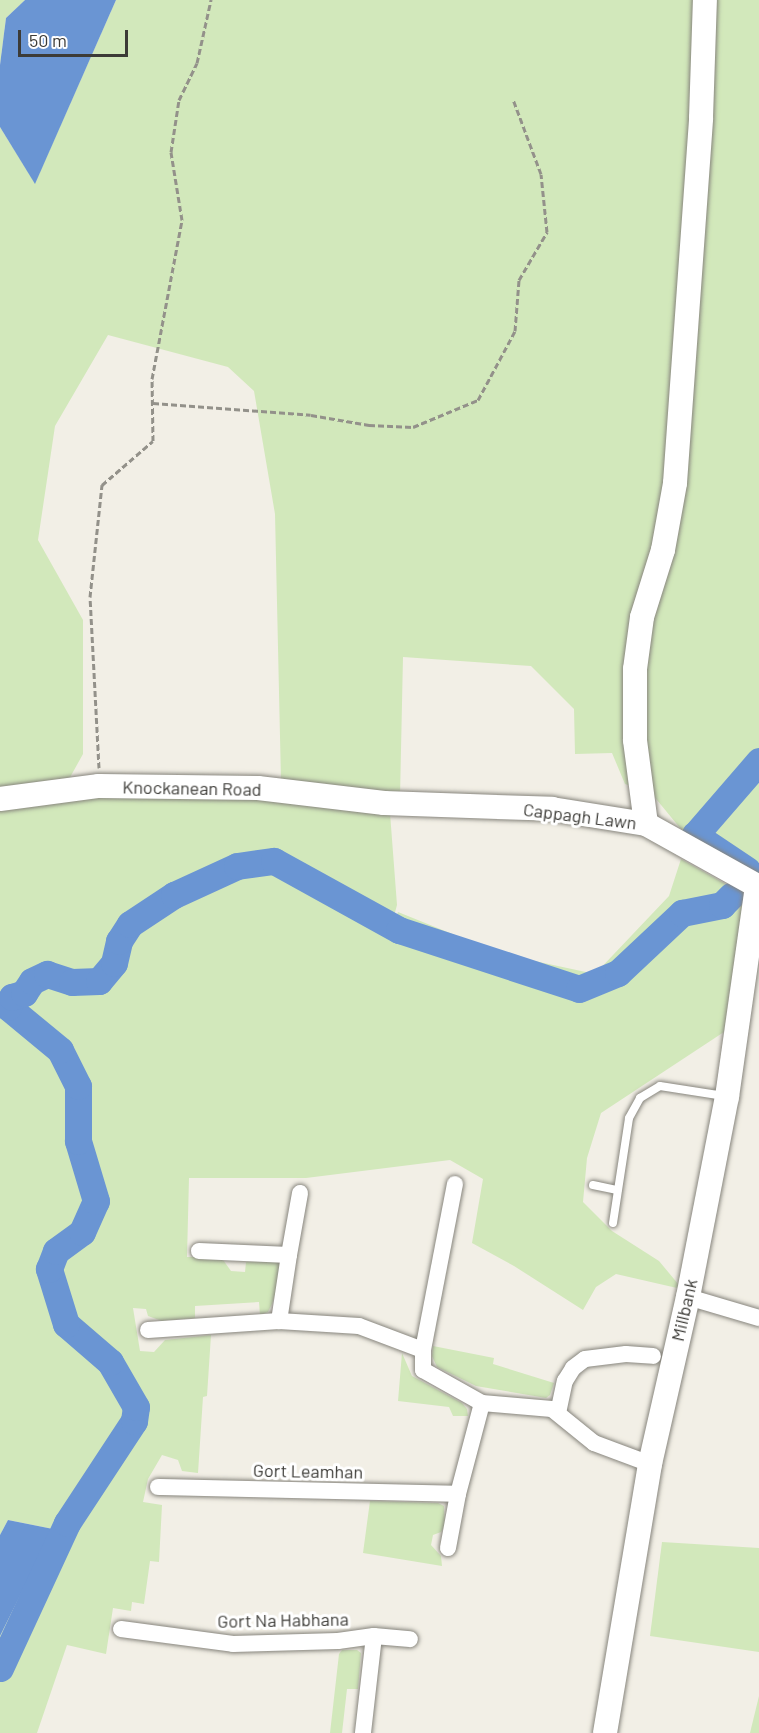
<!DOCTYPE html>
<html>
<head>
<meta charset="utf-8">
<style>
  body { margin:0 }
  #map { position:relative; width:759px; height:1733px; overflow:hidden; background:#f2efe6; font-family:Barlow,sans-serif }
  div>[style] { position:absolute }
  .green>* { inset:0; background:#d2e8bb }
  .water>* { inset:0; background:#6a95d3 }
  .river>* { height:27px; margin:-13.5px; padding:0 13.5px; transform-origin:13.5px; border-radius:13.5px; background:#6a95d3 }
  .path>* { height:3px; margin-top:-1.5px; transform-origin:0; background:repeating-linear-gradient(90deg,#93918a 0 6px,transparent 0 9px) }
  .roads { filter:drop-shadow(0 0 2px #87857d) drop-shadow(0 0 2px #87857d) }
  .lane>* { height:8px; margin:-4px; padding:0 4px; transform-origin:4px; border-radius:4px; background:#fff }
  .street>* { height:16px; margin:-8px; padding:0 8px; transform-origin:8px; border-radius:8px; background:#fff }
  .secondary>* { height:24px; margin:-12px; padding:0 12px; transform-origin:12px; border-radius:12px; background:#fff }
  span { translate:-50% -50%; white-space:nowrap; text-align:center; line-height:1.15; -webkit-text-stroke:6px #fff; paint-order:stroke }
  .street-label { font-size:18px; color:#3c3b37 }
  .scale { position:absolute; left:18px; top:30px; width:110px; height:27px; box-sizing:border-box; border:3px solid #3c3b37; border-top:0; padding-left:8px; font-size:18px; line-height:21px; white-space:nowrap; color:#3c3b37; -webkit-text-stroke:4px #fff; paint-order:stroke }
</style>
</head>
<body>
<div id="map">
  <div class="green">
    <div style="clip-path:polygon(0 0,25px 0,6px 18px,0 65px)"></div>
    <div style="clip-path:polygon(116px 0,759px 0,759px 880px,685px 834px,652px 794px,625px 784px,612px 753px,575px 754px,574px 709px,531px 666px,403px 657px,400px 797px,281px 781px,275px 514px,254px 391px,228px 367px,108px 335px,55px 426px,38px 540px,83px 620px,83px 754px,68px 781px,0 787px,0 127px,35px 183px)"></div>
    <div style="clip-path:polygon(99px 794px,275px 799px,390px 813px,397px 905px,390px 931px,398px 912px,502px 954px,595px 974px,669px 896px,681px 859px,740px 892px,745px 905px,727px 1030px,601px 1113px,587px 1158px,583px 1202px,612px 1231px,659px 1261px,679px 1285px,677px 1288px,616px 1274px,596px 1287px,583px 1310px,514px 1266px,472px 1243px,483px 1179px,450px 1160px,306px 1178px,189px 1178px,187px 1257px,221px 1257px,231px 1271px,245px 1272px,246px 1262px,273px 1258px,280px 1264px,281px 1276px,272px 1304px,268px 1312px,260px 1315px,259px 1302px,195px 1306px,195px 1318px,162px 1321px,148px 1316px,146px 1309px,133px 1308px,140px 1351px,154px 1352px,165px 1340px,211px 1335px,207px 1396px,203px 1397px,198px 1473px,182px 1471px,178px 1460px,162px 1455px,148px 1479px,143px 1502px,162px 1505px,159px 1562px,150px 1561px,144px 1604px,132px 1602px,131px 1611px,113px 1608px,106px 1654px,67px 1645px,37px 1733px,0 1733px,0 1636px,53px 1529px,8px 1520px,0 1535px,0 805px)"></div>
    <div style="clip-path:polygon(433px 1346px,494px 1358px,493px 1364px,554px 1383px,550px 1395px,546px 1398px,476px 1386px,437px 1367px,432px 1356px)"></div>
    <div style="clip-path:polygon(402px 1353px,412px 1376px,462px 1403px,467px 1409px,468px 1416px,453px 1416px,449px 1407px,398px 1401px)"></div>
    <div style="clip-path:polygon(370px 1501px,438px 1503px,444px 1506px,445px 1526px,441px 1532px,433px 1535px,431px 1545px,441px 1556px,442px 1566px,363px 1553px)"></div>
    <div style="clip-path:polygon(662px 1542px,759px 1548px,759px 1652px,650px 1636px)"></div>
    <div style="clip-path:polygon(342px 1650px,357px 1650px,361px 1653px,358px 1689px,347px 1689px,342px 1733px,330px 1733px,339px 1654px)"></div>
    <div style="clip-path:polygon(759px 1696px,759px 1733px,750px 1733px)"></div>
  </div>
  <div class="water">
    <div style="clip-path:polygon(25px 0,116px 0,35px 184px,0 127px,0 65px,6px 18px)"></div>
    <div style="clip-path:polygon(8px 1520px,53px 1529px,0 1636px,0 1535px)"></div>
  </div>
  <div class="river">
    <div style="left:747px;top:870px;width:63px;rotate:-146.1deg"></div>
    <div style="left:695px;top:835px;width:98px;rotate:-49.1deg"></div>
    <div style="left:0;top:1668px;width:160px;rotate:-65.2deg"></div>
    <div style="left:67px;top:1523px;width:122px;rotate:-56.7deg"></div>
    <div style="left:134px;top:1421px;width:14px;rotate:-82deg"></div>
    <div style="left:136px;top:1407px;width:52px;rotate:-120deg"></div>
    <div style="left:110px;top:1362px;width:58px;rotate:-139.2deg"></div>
    <div style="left:66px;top:1324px;width:58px;rotate:-107.2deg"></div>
    <div style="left:49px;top:1269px;width:19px;rotate:-69deg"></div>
    <div style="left:56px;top:1251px;width:32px;rotate:-36deg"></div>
    <div style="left:82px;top:1232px;width:34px;rotate:-66deg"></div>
    <div style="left:96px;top:1201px;width:63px;rotate:-106.7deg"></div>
    <div style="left:78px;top:1141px;width:55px;rotate:-90deg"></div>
    <div style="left:78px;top:1086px;width:40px;rotate:-116.6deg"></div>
    <div style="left:60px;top:1050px;width:67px;rotate:-140.4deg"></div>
    <div style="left:8px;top:1007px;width:11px;rotate:-68deg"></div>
    <div style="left:12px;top:997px;width:13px;rotate:-18deg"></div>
    <div style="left:24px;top:993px;width:14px;rotate:-56deg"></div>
    <div style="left:32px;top:981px;width:17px;rotate:-25deg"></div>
    <div style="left:47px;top:974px;width:26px;rotate:18deg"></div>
    <div style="left:72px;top:982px;width:27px;rotate:-2deg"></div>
    <div style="left:99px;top:981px;width:23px;rotate:-50deg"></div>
    <div style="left:114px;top:963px;width:23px;rotate:-77deg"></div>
    <div style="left:119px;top:941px;width:20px;rotate:-57deg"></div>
    <div style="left:130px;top:924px;width:53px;rotate:-33.4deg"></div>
    <div style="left:174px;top:895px;width:69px;rotate:-24.7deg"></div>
    <div style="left:237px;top:866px;width:37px;rotate:-8deg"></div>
    <div style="left:274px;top:861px;width:143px;rotate:28.9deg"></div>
    <div style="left:399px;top:930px;width:189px;rotate:18.1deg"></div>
    <div style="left:579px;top:989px;width:42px;rotate:-22.3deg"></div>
    <div style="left:618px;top:973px;width:88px;rotate:-43.2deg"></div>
    <div style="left:682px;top:913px;width:41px;rotate:-11.3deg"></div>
    <div style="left:722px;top:905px;width:13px;rotate:-45deg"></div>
  </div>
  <div class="path">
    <div style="left:153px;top:403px;width:158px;rotate:4.3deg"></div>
    <div style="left:311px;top:415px;width:59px;rotate:9.8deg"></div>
    <div style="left:369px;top:425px;width:44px;rotate:2.6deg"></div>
    <div style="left:413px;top:427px;width:70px;rotate:-22.6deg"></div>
    <div style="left:478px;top:400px;width:78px;rotate:-61.8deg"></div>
    <div style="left:515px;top:331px;width:51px;rotate:-85.5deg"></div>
    <div style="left:519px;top:280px;width:56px;rotate:-59.7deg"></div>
    <div style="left:547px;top:232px;width:58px;rotate:-95.9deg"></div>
    <div style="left:541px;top:174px;width:80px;rotate:-110.5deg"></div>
    <div style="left:99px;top:768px;width:171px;rotate:-93deg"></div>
    <div style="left:90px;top:597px;width:113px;rotate:-83.9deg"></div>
    <div style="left:102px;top:485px;width:67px;rotate:-40.8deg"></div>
    <div style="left:153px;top:441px;width:62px;rotate:-90.9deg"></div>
    <div style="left:152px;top:379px;width:162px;rotate:-79.3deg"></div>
    <div style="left:182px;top:220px;width:69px;rotate:-99.2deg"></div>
    <div style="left:171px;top:152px;width:53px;rotate:-81.3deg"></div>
    <div style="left:179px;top:100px;width:41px;rotate:-64.1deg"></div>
    <div style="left:197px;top:63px;width:65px;rotate:-77.5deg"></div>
  </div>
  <div class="roads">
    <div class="lane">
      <div style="left:593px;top:1185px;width:25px;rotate:12deg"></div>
      <div style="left:613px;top:1223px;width:106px;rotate:-81.3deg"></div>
      <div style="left:629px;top:1118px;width:23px;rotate:-61deg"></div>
      <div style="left:640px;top:1098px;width:23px;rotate:-31deg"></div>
      <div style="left:660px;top:1086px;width:65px;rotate:8.9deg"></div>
    </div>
    <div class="street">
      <div style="left:199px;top:1251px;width:90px;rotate:2.5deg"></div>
      <div style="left:289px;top:1255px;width:67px;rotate:98.6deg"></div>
      <div style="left:289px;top:1255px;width:63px;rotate:-79.9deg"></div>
      <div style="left:688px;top:1297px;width:74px;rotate:16.5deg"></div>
      <div style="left:148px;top:1330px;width:131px;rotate:-3.9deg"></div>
      <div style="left:279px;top:1321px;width:80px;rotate:3.6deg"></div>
      <div style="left:359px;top:1326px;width:68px;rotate:20.6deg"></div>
      <div style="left:423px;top:1350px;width:20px;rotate:90deg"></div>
      <div style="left:423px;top:1370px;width:68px;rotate:29.2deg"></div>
      <div style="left:482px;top:1403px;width:70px;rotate:4.9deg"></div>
      <div style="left:552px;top:1409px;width:54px;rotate:39deg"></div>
      <div style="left:594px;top:1443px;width:60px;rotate:20.6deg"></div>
      <div style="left:423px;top:1350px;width:169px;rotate:-79.1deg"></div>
      <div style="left:558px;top:1413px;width:33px;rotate:-78deg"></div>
      <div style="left:565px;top:1381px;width:15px;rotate:-58deg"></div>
      <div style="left:573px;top:1368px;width:15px;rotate:-37deg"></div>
      <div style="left:585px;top:1359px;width:41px;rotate:-7deg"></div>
      <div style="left:626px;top:1354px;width:27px;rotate:4deg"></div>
      <div style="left:158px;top:1487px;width:300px;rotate:1.3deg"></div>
      <div style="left:458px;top:1494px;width:55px;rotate:100.5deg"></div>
      <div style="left:458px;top:1494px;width:94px;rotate:-75.2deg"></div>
      <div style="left:121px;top:1629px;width:113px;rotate:7.6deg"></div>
      <div style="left:233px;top:1644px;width:105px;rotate:-1.6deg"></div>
      <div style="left:338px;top:1641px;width:36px;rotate:-8deg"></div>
      <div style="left:374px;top:1636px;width:98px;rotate:96.5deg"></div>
      <div style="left:374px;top:1636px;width:36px;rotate:5deg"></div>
    </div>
    <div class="secondary">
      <div style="left:0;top:799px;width:100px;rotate:-7.5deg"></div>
      <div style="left:99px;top:786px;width:159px;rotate:0.7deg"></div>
      <div style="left:258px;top:788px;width:127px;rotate:6.8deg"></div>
      <div style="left:384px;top:803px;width:168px;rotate:2deg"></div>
      <div style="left:552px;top:809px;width:95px;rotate:9.1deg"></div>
      <div style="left:646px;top:824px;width:129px;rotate:29.1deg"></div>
      <div style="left:646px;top:824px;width:85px;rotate:-97.5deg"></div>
      <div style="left:635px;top:740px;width:71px;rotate:-90deg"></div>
      <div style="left:635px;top:669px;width:52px;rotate:-82.3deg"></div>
      <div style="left:642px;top:617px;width:70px;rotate:-72.6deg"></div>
      <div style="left:663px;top:550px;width:68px;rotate:-79.8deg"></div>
      <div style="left:675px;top:483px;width:366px;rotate:-85.9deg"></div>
      <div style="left:701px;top:118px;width:118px;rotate:-88.1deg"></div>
      <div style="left:605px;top:1733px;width:273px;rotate:-80.5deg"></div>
      <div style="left:650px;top:1464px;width:171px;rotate:-77.2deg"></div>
      <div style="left:688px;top:1297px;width:204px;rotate:-79deg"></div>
      <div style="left:727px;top:1097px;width:213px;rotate:-81.9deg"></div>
    </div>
  </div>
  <div class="street-label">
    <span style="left:192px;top:788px;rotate:1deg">Knockanean Road</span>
    <span style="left:580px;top:816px;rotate:7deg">Cappagh Lawn</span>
    <span style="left:684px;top:1310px;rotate:-77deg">Millbank</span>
    <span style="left:308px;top:1471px;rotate:1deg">Gort Leamhan</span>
    <span style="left:283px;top:1620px;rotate:-1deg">Gort Na Habhana</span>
  </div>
  <div class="scale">50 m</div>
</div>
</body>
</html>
